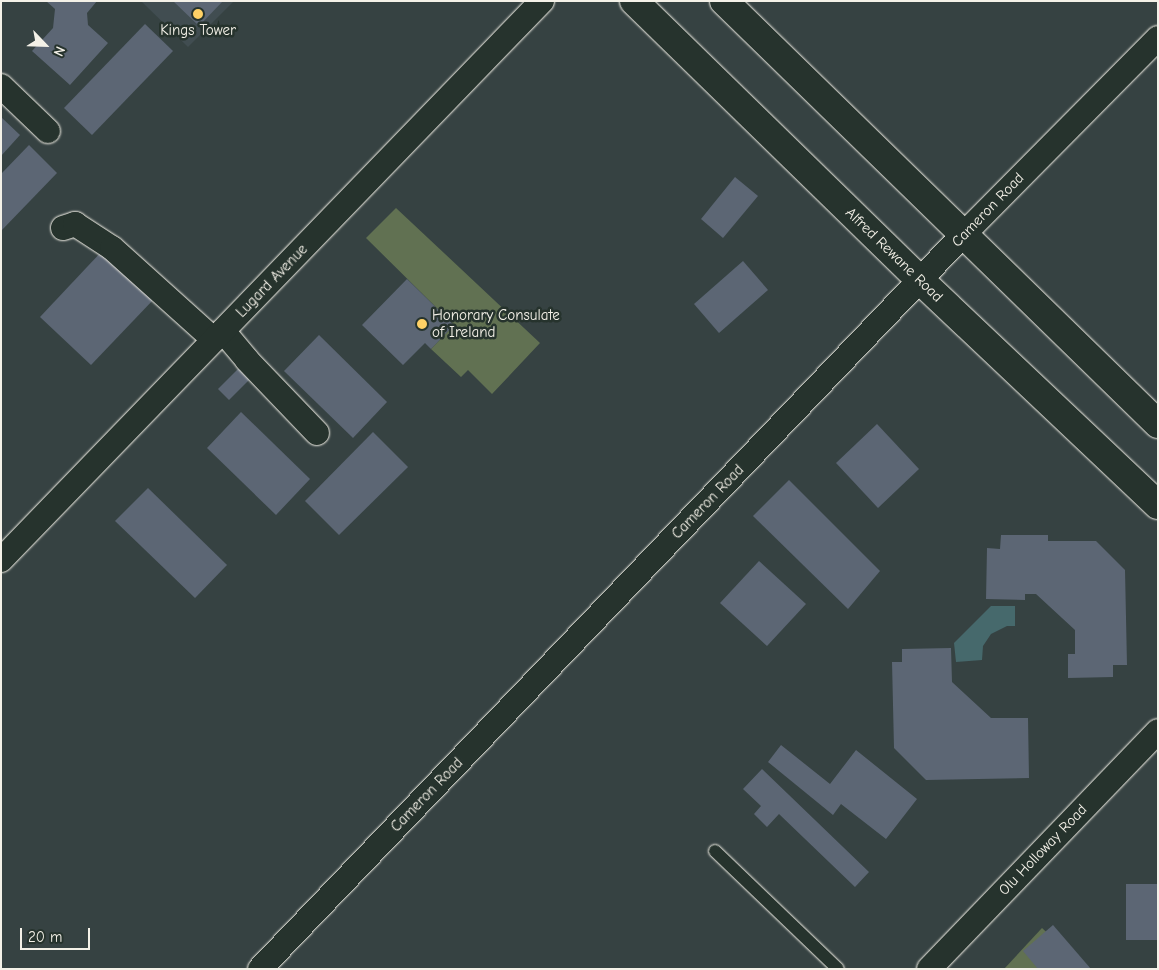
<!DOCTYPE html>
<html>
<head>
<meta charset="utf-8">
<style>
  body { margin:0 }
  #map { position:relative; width:1159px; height:970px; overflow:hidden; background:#364242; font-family:"Comic Neue",sans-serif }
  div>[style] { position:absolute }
  .built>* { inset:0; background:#414d51 }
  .green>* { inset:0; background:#617152 }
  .water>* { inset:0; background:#46696c }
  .building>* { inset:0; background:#5c6674 }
  .roads { filter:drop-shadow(0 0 1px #f4f1e8) drop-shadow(0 0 1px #f4f1e8) }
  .lane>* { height:12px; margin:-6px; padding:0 6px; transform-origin:6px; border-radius:6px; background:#26332d }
  .street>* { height:24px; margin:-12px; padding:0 12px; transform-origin:12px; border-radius:12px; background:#26332d }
  .primary>* { height:28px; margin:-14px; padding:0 14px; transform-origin:14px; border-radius:14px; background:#26332d }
  .dots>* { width:14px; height:14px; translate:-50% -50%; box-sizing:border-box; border:2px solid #26332d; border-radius:50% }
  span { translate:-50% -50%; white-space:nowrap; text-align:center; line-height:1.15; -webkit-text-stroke:5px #26332d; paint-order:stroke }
  .poi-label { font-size:15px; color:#f4f1e8 }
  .left { translate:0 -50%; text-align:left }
  .street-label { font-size:15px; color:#f4f1e8 }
  .frame { position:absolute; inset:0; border:2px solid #f4f1e8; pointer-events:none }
  .north { position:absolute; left:20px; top:20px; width:50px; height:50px; -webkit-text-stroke:4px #26332d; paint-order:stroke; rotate:114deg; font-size:14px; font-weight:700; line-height:20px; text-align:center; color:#f4f1e8 }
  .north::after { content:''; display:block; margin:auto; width:18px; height:22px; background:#f4f1e8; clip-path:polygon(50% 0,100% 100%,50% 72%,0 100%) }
  .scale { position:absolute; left:20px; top:928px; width:70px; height:22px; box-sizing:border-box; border:2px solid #f4f1e8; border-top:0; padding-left:6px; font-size:15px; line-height:18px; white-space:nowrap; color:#f4f1e8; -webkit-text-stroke:4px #26332d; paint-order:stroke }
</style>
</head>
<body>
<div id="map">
  <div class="built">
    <div style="clip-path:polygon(141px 1px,234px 1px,188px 47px)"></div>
  </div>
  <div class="green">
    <div style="clip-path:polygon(396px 208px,540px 343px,492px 394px,468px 370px,461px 377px,431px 349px,454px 325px,366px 238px)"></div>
    <div style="clip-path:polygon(1042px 928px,1086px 969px,1004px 969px)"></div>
  </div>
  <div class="water">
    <div style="clip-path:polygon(991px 606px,1015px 606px,1015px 626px,1007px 626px,991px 634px,983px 646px,982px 660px,956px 662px,954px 643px)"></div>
  </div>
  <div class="building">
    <div style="clip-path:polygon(46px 1px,97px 1px,87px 13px,88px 25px,108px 43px,70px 85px,32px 51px,53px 28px,55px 9px)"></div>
    <div style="clip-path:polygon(173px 1px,223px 1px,199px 26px)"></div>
    <div style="clip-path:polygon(145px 24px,173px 51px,92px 135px,64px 108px)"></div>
    <div style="clip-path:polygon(1px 117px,20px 135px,1px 156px)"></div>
    <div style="clip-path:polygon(29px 145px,57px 173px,1px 231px,1px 174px)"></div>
    <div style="clip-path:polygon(735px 177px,758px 196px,723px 238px,701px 219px)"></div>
    <div style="clip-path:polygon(103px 250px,154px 299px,91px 365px,40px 317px)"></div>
    <div style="clip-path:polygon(743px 261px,768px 290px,719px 333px,694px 304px)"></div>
    <div style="clip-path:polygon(407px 279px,454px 325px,431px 349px,425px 343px,403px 365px,362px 325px)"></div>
    <div style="clip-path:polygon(319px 335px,387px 402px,353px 438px,284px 371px)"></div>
    <div style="clip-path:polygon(239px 368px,250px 379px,229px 400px,218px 389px)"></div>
    <div style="clip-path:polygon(241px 412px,310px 479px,276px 515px,207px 448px)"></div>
    <div style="clip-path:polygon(877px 424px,919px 469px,878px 508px,836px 463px)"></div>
    <div style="clip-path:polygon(373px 432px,408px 467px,339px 535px,305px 501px)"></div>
    <div style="clip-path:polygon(789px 480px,880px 571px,848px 609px,753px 516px)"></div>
    <div style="clip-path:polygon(148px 488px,227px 565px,195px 598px,115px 521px)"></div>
    <div style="clip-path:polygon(1001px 535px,1048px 535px,1048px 541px,1096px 541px,1125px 570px,1127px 665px,1113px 665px,1113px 677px,1068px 678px,1068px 654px,1075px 654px,1075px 630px,1036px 594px,1025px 594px,1025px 600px,986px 599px,987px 548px,1000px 549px)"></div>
    <div style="clip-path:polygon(759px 561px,806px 604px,767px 646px,720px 603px)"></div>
    <div style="clip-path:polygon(951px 648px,952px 682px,991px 718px,1028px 718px,1029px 778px,926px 780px,894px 748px,892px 662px,902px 662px,902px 649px)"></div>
    <div style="clip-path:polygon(781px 745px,830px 784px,856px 750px,917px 799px,886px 839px,841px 804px,833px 815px,768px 762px)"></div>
    <div style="clip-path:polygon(762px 769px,869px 872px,855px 887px,779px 814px,767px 827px,754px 814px,761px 806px,743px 789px)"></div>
    <div style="clip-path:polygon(1126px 884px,1158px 884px,1158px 940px,1126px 940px)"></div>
    <div style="clip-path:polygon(1053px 925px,1091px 969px,1038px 969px,1023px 951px)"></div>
  </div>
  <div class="roads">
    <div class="lane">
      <div style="left:715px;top:851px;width:170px;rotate:43.8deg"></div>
    </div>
    <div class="street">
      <div style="left:1px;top:86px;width:65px;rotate:43.8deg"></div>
      <div style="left:63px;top:228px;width:13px;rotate:-18deg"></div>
      <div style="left:75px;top:224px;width:44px;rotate:33deg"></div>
      <div style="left:112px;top:248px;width:137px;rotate:42deg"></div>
      <div style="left:223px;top:331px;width:38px;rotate:50deg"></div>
      <div style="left:247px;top:360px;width:101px;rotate:46.2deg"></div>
      <div style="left:1px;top:560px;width:778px;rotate:-45.94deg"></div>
      <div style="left:260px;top:969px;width:1016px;rotate:-46.24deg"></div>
      <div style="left:963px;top:235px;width:277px;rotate:-45.3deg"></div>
      <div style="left:929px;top:969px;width:330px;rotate:-46.1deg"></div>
    </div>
    <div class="primary">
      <div style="left:634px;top:1px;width:401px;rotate:44.3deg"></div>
      <div style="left:921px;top:281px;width:326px;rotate:43.4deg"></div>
      <div style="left:724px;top:1px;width:606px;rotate:44.26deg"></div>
    </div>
  </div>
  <div class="dots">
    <div style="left:198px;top:14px;background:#ffd166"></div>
    <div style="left:422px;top:324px;background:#ffd166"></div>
  </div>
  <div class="poi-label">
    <span style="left:198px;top:31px">Kings Tower</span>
    <span class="left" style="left:432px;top:324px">Honorary Consulate<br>of Ireland</span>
  </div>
  <div class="street-label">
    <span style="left:988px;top:210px;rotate:-46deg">Cameron Road</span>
    <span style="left:894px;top:255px;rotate:44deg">Alfred Rewane Road</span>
    <span style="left:272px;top:281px;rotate:-46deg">Lugard Avenue</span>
    <span style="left:708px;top:502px;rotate:-46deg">Cameron Road</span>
    <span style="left:427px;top:795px;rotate:-46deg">Cameron Road</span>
    <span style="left:1043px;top:850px;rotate:-46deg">Olu Holloway Road</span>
  </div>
  <div class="frame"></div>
  <div class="north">N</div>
  <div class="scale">20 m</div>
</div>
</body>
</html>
